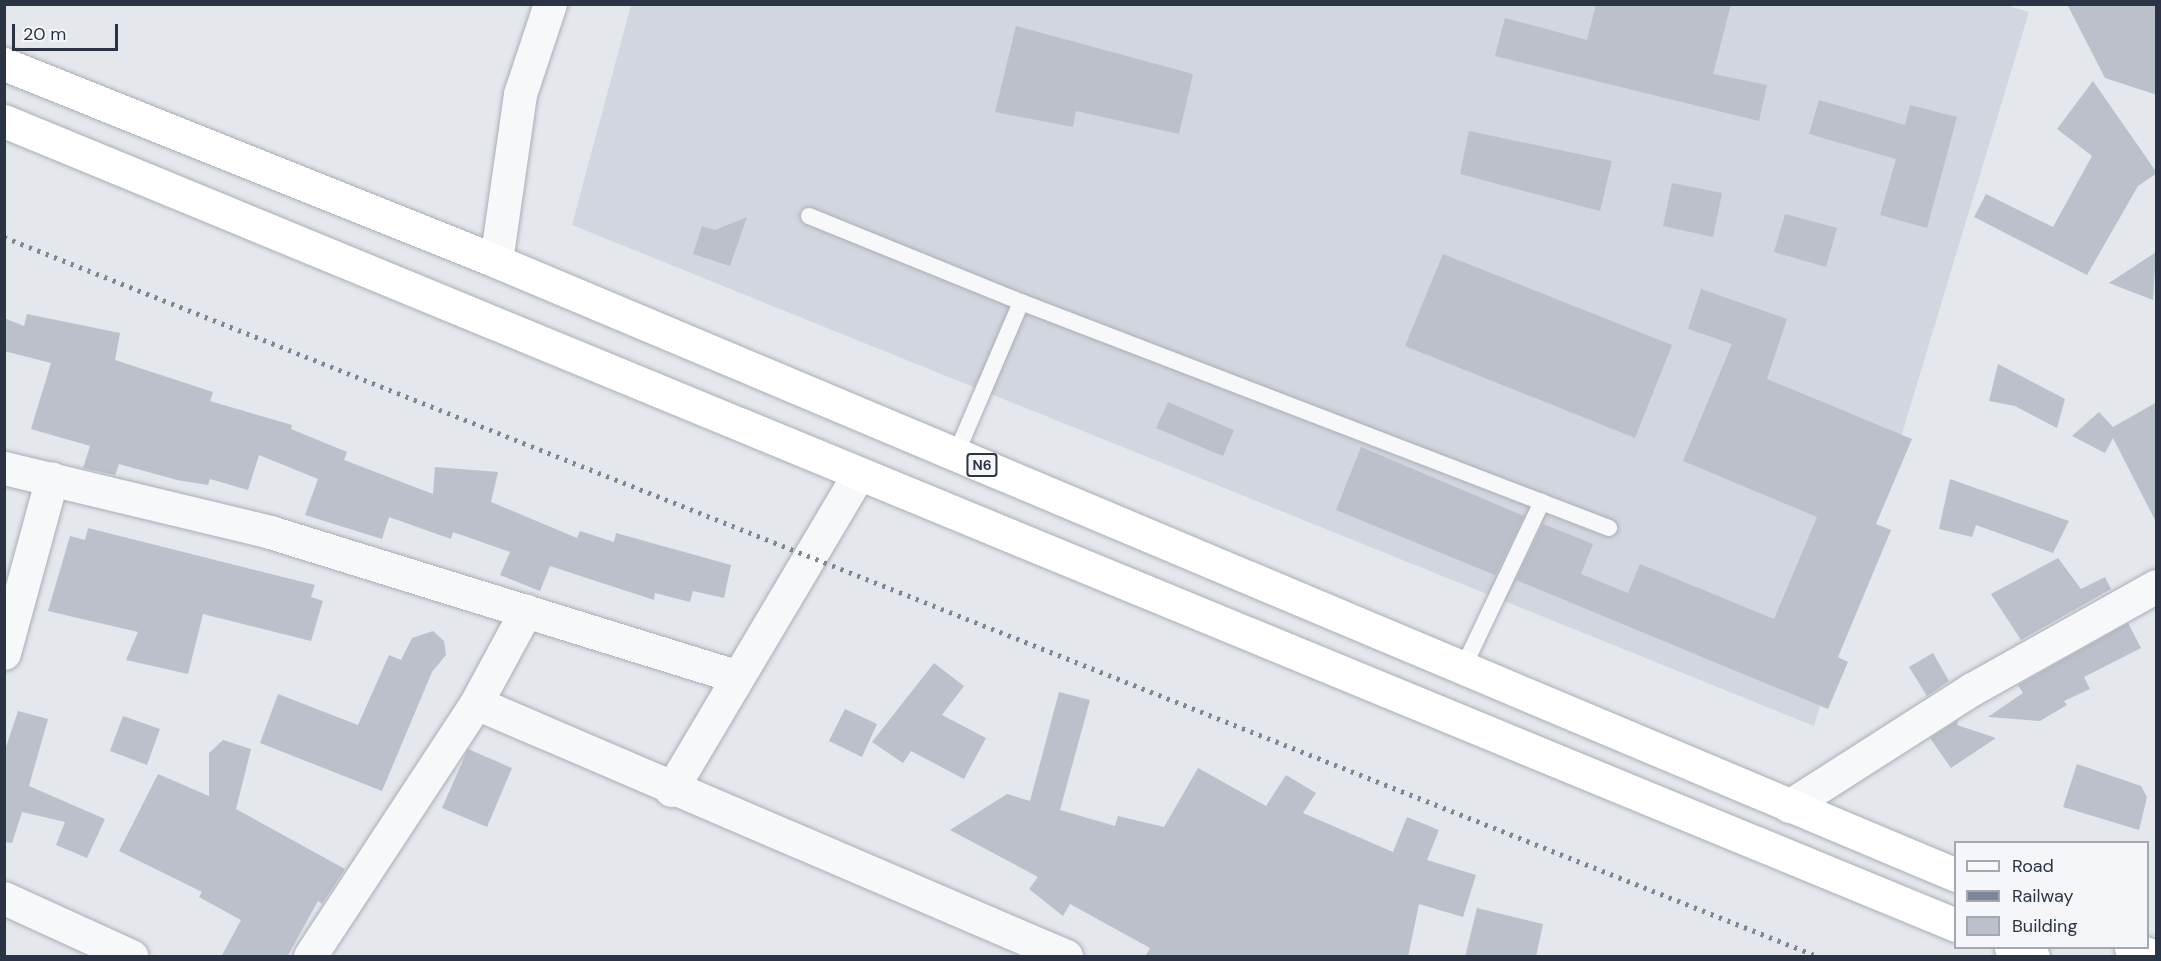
<!DOCTYPE html>
<html>
<head>
<meta charset="utf-8">
<style>
  body { margin:0 }
  #map { position:relative; width:2161px; height:961px; overflow:hidden; background:#e4e7ec; font-family:"DM Sans",sans-serif }
  div>[style] { position:absolute }
  .built>* { inset:0; background:#d2d6de }
  .building>* { inset:0; background:#bbc0ca }
  .roads { filter:drop-shadow(0 0 2px #a9aeb7) drop-shadow(0 0 2px #a9aeb7) }
  .service>* { height:16px; margin:-8px; padding:0 8px; transform-origin:8px; border-radius:8px; background:#f7f8fa }
  .minor>* { height:33px; margin:-16.5px; padding:0 16.5px; transform-origin:16.5px; border-radius:16.5px; background:#f7f8fa }
  .trunk>* { height:33px; margin:-16.5px; padding:0 16.5px; transform-origin:16.5px; border-radius:16.5px; background:#fff }
  .rail>* { height:4.5px; margin-top:-2.25px; transform-origin:0; background:repeating-linear-gradient(90deg,#7d8696 0 3px,transparent 0 9px) }
  span { translate:-50% -50%; white-space:nowrap; text-align:center; line-height:1.15; -webkit-text-stroke:5px #f4f6f9; paint-order:stroke }
  .shield-label span { padding:2px 4px; background:#f4f6f9; border:2px solid; border-radius:4px; -webkit-text-stroke-width:0 }
  .shield-label { font-size:14px; color:#2b3445; font-weight:700 }
  .frame { position:absolute; inset:0; border:6px solid #2b3445; pointer-events:none }
  .legend { position:absolute; left:1954px; top:841px; width:195px; height:108px; box-sizing:border-box; background:#f4f6f9; border:2px solid #a4a8b1; margin:0; padding:8px 10px; list-style:none; font-size:18px; color:#2b3445 }
  .legend li { display:flex; align-items:center; gap:12px; height:30px }
  .legend b { width:30px; border:2px solid #a4a8b1 }
  .scale { position:absolute; left:12px; top:24px; width:106px; height:27px; box-sizing:border-box; border:3px solid #2b3445; border-top:0; padding-left:8px; font-size:18px; line-height:21px; white-space:nowrap; color:#2b3445; -webkit-text-stroke:4px #f4f6f9; paint-order:stroke }
</style>
</head>
<body>
<div id="map">
  <div class="built">
    <div style="clip-path:polygon(2002px 4px,2029px 12px,1814px 726px,572px 225px,631px 5px)"></div>
  </div>
  <div class="building">
    <div style="clip-path:polygon(1596px 4px,1731px 4px,1713px 74px,1767px 85px,1759px 121px,1495px 56px,1505px 18px,1587px 40px)"></div>
    <div style="clip-path:polygon(2067px 4px,2157px 4px,2157px 95px,2105px 78px)"></div>
    <div style="clip-path:polygon(1016px 26px,1193px 74px,1179px 134px,1076px 111px,1073px 127px,995px 112px)"></div>
    <div style="clip-path:polygon(2093px 81px,2157px 173px,2138px 186px,2087px 275px,1974px 217px,1986px 194px,2053px 227px,2092px 156px,2057px 129px)"></div>
    <div style="clip-path:polygon(1819px 100px,1905px 125px,1910px 105px,1957px 117px,1927px 228px,1880px 215px,1896px 159px,1809px 134px)"></div>
    <div style="clip-path:polygon(1469px 131px,1612px 161px,1600px 211px,1460px 174px)"></div>
    <div style="clip-path:polygon(1672px 183px,1722px 193px,1713px 237px,1663px 226px)"></div>
    <div style="clip-path:polygon(1785px 214px,1837px 228px,1826px 267px,1774px 252px)"></div>
    <div style="clip-path:polygon(747px 217px,730px 266px,693px 254px,702px 226px,715px 230px)"></div>
    <div style="clip-path:polygon(2156px 252px,2153px 300px,2109px 283px)"></div>
    <div style="clip-path:polygon(1443px 254px,1672px 345px,1635px 438px,1405px 346px)"></div>
    <div style="clip-path:polygon(1701px 289px,1787px 319px,1767px 379px,1912px 439px,1876px 524px,1891px 530px,1838px 657px,1848px 662px,1828px 709px,1516px 580px,1543px 524px,1593px 544px,1581px 574px,1628px 593px,1640px 564px,1774px 619px,1817px 517px,1683px 461px,1732px 344px,1688px 329px)"></div>
    <div style="clip-path:polygon(27px 314px,120px 333px,115px 360px,213px 392px,210px 401px,292px 425px,291px 429px,347px 452px,344px 460px,433px 494px,435px 467px,498px 472px,491px 502px,577px 538px,580px 531px,614px 542px,616px 533px,731px 565px,724px 598px,693px 591px,690px 602px,655px 593px,654px 600px,550px 566px,540px 591px,500px 575px,510px 552px,453px 532px,451px 539px,389px 517px,382px 539px,305px 515px,318px 479px,259px 455px,248px 490px,210px 479px,208px 485px,177px 480px,119px 464px,115px 475px,83px 468px,90px 446px,31px 429px,51px 363px,4px 351px,4px 318px,24px 326px)"></div>
    <div style="clip-path:polygon(1998px 364px,2065px 399px,2057px 428px,2015px 406px,1989px 401px)"></div>
    <div style="clip-path:polygon(1168px 402px,1234px 430px,1223px 456px,1156px 428px)"></div>
    <div style="clip-path:polygon(2157px 402px,2157px 524px,2113px 438px,2105px 453px,2072px 436px,2099px 412px,2113px 427px)"></div>
    <div style="clip-path:polygon(1361px 447px,1524px 516px,1495px 575px,1336px 510px)"></div>
    <div style="clip-path:polygon(1950px 479px,2069px 521px,2053px 553px,1976px 525px,1972px 537px,1939px 529px)"></div>
    <div style="clip-path:polygon(88px 528px,315px 585px,311px 597px,323px 601px,311px 641px,203px 614px,188px 674px,126px 660px,138px 632px,48px 611px,70px 536px,85px 540px)"></div>
    <div style="clip-path:polygon(2058px 558px,2081px 589px,2105px 577px,2111px 589px,2021px 640px,1991px 594px)"></div>
    <div style="clip-path:polygon(2128px 623px,2141px 648px,2084px 677px,2090px 689px,2064px 701px,2067px 705px,2040px 721px,1988px 717px,2023px 693px,2018px 685px)"></div>
    <div style="clip-path:polygon(433px 631px,444px 641px,446px 655px,432px 672px,382px 791px,260px 743px,278px 694px,358px 725px,389px 655px,401px 660px,412px 638px)"></div>
    <div style="clip-path:polygon(1933px 653px,1949px 681px,1927px 696px,1909px 667px)"></div>
    <div style="clip-path:polygon(934px 663px,964px 686px,942px 715px,986px 738px,964px 779px,911px 751px,903px 763px,872px 742px)"></div>
    <div style="clip-path:polygon(1059px 692px,1090px 700px,1060px 810px,1115px 826px,1118px 816px,1164px 827px,1198px 768px,1266px 806px,1286px 775px,1316px 793px,1303px 813px,1393px 852px,1407px 817px,1439px 830px,1427px 860px,1476px 875px,1463px 917px,1419px 904px,1408px 957px,1145px 957px,1150px 948px,1070px 904px,1063px 916px,1029px 889px,1038px 877px,950px 830px,1007px 794px,1030px 801px)"></div>
    <div style="clip-path:polygon(845px 709px,877px 724px,862px 757px,829px 741px)"></div>
    <div style="clip-path:polygon(18px 711px,48px 719px,29px 786px,105px 819px,87px 858px,56px 845px,65px 822px,22px 812px,12px 843px,4px 842px,4px 753px)"></div>
    <div style="clip-path:polygon(123px 716px,160px 729px,147px 765px,110px 751px)"></div>
    <div style="clip-path:polygon(1958px 720px,1957px 725px,1996px 738px,1951px 768px,1930px 738px)"></div>
    <div style="clip-path:polygon(223px 740px,251px 749px,236px 809px,345px 869px,322px 904px,318px 901px,287px 957px,221px 957px,241px 920px,199px 897px,202px 892px,119px 851px,158px 774px,209px 796px,209px 753px)"></div>
    <div style="clip-path:polygon(468px 749px,512px 768px,487px 827px,442px 808px)"></div>
    <div style="clip-path:polygon(2077px 764px,2141px 786px,2147px 797px,2139px 830px,2063px 807px)"></div>
    <div style="clip-path:polygon(1477px 908px,1543px 924px,1536px 957px,1465px 957px)"></div>
  </div>
  <div class="roads">
    <div class="service">
      <div style="left:809px;top:216px;width:229px;rotate:22.1deg"></div>
      <div style="left:956px;top:454px;width:165px;rotate:-66.8deg"></div>
      <div style="left:1021px;top:302px;width:630px;rotate:21.02deg"></div>
      <div style="left:1463px;top:668px;width:184px;rotate:-64.6deg"></div>
    </div>
    <div class="minor">
      <div style="left:496px;top:261px;width:169px;rotate:-81.8deg"></div>
      <div style="left:520px;top:94px;width:95px;rotate:-71.6deg"></div>
      <div style="left:4px;top:468px;width:274px;rotate:13.5deg"></div>
      <div style="left:270px;top:532px;width:487px;rotate:17.2deg"></div>
      <div style="left:4px;top:653px;width:181px;rotate:-74.7deg"></div>
      <div style="left:476px;top:703px;width:642px;rotate:23.21deg"></div>
      <div style="left:671px;top:790px;width:366px;rotate:-59.3deg"></div>
      <div style="left:1789px;top:806px;width:217px;rotate:-32.6deg"></div>
      <div style="left:1972px;top:689px;width:211px;rotate:-29.2deg"></div>
      <div style="left:4px;top:898px;width:140px;rotate:24.5deg"></div>
      <div style="left:310px;top:956px;width:303px;rotate:-56.7deg"></div>
      <div style="left:476px;top:703px;width:105px;rotate:-61.5deg"></div>
    </div>
    <div class="trunk">
      <div style="left:4px;top:64px;width:530px;rotate:21.82deg"></div>
      <div style="left:496px;top:261px;width:1584px;rotate:22.81deg"></div>
      <div style="left:4px;top:121px;width:2111px;rotate:22.39deg"></div>
      <div style="left:2011px;top:948px;width:23px;rotate:20deg"></div>
      <div style="left:2131px;top:948px;width:23px;rotate:20deg"></div>
    </div>
  </div>
  <div class="rail">
    <div style="left:4px;top:237px;width:1950px;rotate:21.63deg"></div>
  </div>
  <div class="shield-label">
    <span style="left:982px;top:465px">N6</span>
  </div>
  <div class="frame"></div>
  <ul class="legend">
  <li><b style="height:8px;background:#f7f8fa"></b>Road</li>
  <li><b style="height:8px;background:#7d8696"></b>Railway</li>
  <li><b style="height:16px;background:#bbc0ca"></b>Building</li>
  </ul>
  <div class="scale">20 m</div>
</div>
</body>
</html>
